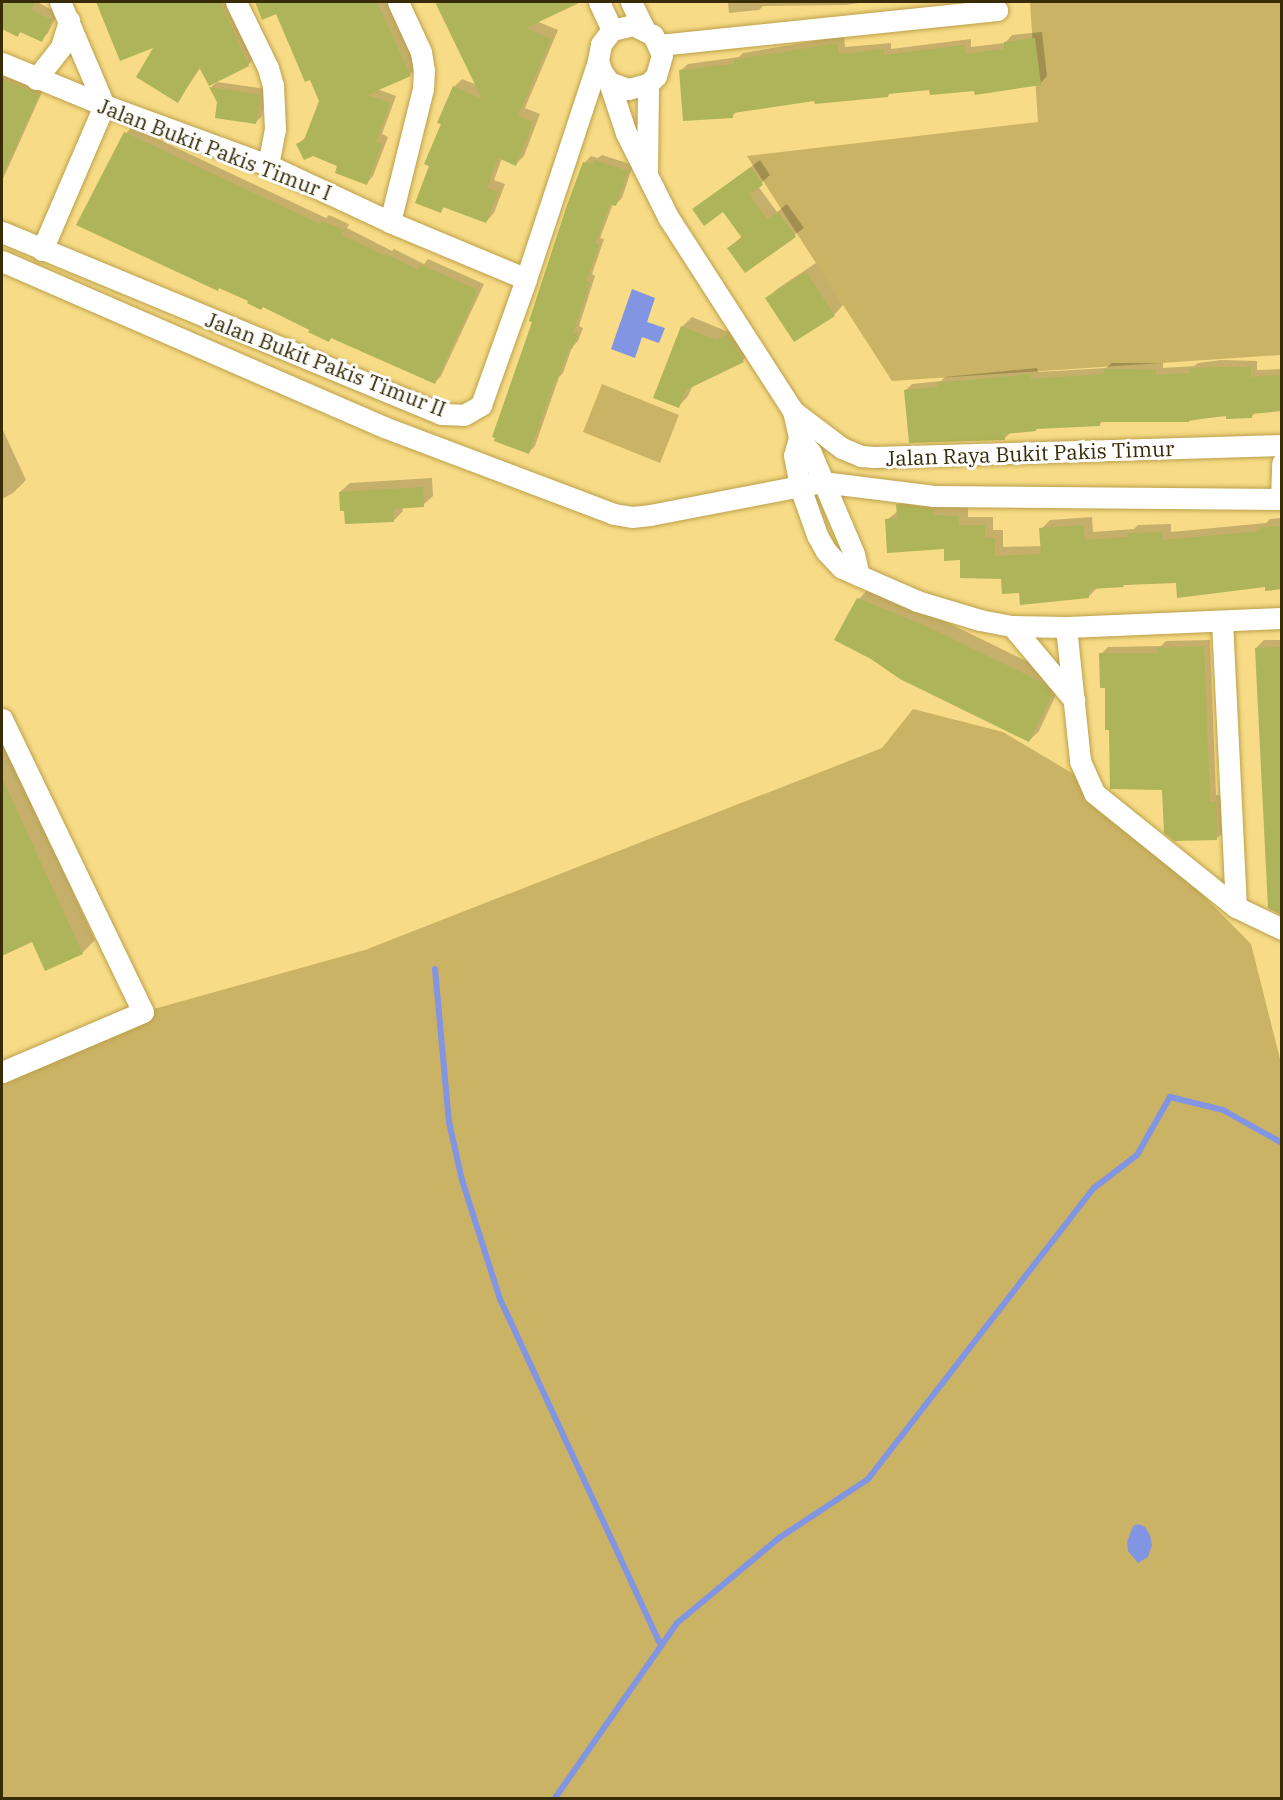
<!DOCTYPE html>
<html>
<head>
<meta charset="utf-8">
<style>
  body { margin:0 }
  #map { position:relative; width:1283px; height:1800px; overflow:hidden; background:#f7db86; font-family:"IBM Plex Serif",serif }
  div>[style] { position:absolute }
  .green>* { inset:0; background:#cbb365 }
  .water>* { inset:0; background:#8195e2 }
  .shadow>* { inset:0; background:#0003 }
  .stream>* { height:6px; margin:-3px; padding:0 3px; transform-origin:3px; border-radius:3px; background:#8195e2 }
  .building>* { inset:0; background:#aeb459 }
  .roads { filter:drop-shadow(0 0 2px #bba04a) drop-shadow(0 0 2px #bba04a) }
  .street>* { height:21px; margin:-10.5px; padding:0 10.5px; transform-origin:10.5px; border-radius:10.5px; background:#fff }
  span { translate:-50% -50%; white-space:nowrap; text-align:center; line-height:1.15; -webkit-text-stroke:6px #fefefe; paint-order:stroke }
  .street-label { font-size:21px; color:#372c06 }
  .frame { position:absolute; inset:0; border:3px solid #372c06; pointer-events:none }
</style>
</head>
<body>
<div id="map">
  <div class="green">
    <div style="clip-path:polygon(1030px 2px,1281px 2px,1281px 355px,892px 381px,747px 156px,1038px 122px)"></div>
    <div style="clip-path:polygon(602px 384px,679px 415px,660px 463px,583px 432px)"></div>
    <div style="clip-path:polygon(913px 709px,1003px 732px,1097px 788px,1251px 944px,1282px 1067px,1281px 1798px,2px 1798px,2px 1072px,143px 1012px,365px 950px,882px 748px)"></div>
  </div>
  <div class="water">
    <div style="clip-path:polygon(632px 289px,655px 298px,647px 322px,665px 328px,659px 343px,642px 337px,635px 358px,611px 349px)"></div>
    <div style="clip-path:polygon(1138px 1524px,1145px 1527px,1150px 1535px,1152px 1545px,1148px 1557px,1138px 1563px,1128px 1551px,1127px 1542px,1133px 1526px)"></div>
  </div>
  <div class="shadow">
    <div style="clip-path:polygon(2px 2px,37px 2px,58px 13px,48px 33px,41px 40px,22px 31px,17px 35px,2px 28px)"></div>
    <div style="clip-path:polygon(98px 2px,230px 2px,256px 57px,248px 65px,209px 84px,201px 67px,178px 101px,157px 45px,121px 59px)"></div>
    <div style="clip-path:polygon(256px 2px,387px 2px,417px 67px,410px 74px,377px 89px,396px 96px,382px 134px,388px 137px,373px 176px,366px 184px,339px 165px,298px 144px,307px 136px,321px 101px,277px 12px,263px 18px)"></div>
    <div style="clip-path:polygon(438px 2px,574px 2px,536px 21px,558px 30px,525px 108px,540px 114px,524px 156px,516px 164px,502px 158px,494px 180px,505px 184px,494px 213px,486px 222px,445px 206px,441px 211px,443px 124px,439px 122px,454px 87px,462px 79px,477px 85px)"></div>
    <div style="clip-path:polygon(728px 2px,865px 2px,846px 5px,763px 6px,759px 10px,729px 13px)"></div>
    <div style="clip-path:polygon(1042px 32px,1047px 76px,1040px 84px,975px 89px,930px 88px,891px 92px,888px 96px,816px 99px,738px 111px,732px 116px,680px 71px,688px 64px,739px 57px,743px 53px,844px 36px,845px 47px,891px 43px,891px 49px,971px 39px,971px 47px,1005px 43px,1012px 35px)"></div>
    <div style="clip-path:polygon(2px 69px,44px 88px,2px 181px)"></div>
    <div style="clip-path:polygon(217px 82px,266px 89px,262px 116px,255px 123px,219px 101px,211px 87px)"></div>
    <div style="clip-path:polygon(132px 127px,326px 218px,329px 215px,349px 224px,347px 228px,392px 251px,394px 249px,424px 264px,428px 259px,484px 284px,441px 376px,435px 382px,332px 337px,329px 340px,250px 300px,126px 133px)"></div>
    <div style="clip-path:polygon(602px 155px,633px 165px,622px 198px,616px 204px,613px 204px,600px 238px,604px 239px,592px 274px,595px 276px,579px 326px,583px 328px,578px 341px,572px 347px,563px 373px,559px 377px,535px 446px,528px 453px,534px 321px,561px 227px,585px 162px,591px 156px,598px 158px)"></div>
    <div style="clip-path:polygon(760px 160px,770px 175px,758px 186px,777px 212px,787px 204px,804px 228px,745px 271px,729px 248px,742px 236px,724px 210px,694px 209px)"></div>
    <div style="clip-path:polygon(816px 263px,843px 305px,834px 315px,767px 298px,777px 289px)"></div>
    <div style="clip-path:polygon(692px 317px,726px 331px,738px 325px,753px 351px,743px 360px,693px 385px,688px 396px,679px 406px,682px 327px)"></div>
    <div style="clip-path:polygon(1221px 360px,1257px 361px,1257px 370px,1282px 369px,1282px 410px,1256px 412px,1252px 416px,1227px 415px,1189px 421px,1104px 420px,1100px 424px,1038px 427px,1036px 430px,1011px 432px,1004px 439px,905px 391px,912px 384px,941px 381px,945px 377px,1037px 368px,1038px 372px,1106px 368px,1112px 363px,1163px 363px,1163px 368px,1194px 366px,1198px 363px)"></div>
    <div style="clip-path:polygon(2px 428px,26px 480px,13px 493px,2px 499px)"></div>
    <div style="clip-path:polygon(432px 478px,433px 496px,423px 505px,402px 506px,403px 511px,393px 521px,345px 509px,340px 492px,350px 483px)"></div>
    <div style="clip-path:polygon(906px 496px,941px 500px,941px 507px,968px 507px,968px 517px,993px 517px,993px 530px,1003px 530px,1003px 547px,1042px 546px,1041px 529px,1050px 520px,1092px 517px,1093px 532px,1134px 529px,1138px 525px,1171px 524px,1171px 532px,1266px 523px,1270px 519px,1282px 518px,1282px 588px,1267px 589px,1266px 585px,1177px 581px,1098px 587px,1089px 596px,1021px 592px,1003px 578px,887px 520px,898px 511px,898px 505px)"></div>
    <div style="clip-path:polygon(868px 589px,936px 617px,1053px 674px,1061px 684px,1039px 731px,1029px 741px,836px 639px,859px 599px)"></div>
    <div style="clip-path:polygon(1210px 640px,1216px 795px,1223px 795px,1224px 832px,1216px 839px,1164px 788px,1111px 729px,1101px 654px,1108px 647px,1161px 646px,1166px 641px)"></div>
    <div style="clip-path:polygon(1264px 640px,1282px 640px,1282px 904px,1269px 897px,1256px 648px)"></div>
    <div style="clip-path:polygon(2px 738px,95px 940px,82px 953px,32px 940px,2px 954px)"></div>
  </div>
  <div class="stream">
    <div style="left:435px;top:969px;width:154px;rotate:84.8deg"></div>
    <div style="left:449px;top:1122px;width:59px;rotate:77.4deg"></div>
    <div style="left:462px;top:1180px;width:125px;rotate:72.3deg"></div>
    <div style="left:500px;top:1299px;width:383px;rotate:65.1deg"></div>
    <div style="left:555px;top:1798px;width:213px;rotate:-55.1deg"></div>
    <div style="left:677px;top:1623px;width:133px;rotate:-39.8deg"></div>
    <div style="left:779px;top:1538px;width:107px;rotate:-33.5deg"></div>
    <div style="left:868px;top:1479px;width:368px;rotate:-52.2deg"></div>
    <div style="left:1094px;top:1188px;width:54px;rotate:-37.5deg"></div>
    <div style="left:1137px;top:1155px;width:67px;rotate:-60.4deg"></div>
    <div style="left:1170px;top:1097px;width:55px;rotate:13.8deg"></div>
    <div style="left:1223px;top:1110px;width:68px;rotate:29.2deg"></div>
  </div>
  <div class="building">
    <div style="clip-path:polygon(2px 2px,35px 2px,31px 10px,52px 20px,42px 42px,20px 32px,18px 37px,2px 29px)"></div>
    <div style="clip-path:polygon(96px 2px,220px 2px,249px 66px,209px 86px,199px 67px,178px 103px,136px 77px,153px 48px,120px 61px)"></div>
    <div style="clip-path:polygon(255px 2px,377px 2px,411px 76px,367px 95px,390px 103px,376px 142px,382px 144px,367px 185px,335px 173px,337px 166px,313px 156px,304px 160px,296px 144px,304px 140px,319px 101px,310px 80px,305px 82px,276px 14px,262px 20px)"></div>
    <div style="clip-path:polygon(435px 2px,581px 2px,526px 28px,551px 39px,518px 116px,533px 122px,516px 166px,498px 158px,487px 188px,498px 192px,486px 223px,443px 207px,441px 213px,415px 203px,429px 166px,424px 164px,441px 124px,437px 123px,453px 86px,482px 99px)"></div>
    <div style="clip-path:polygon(1035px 38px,1041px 85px,975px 95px,974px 91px,930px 95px,929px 90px,888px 94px,888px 97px,815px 104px,814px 101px,733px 113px,733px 118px,683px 121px,679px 70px,734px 64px,734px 60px,837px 43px,839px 54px,884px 49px,884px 55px,964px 45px,965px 54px,1004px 49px,1004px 42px)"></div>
    <div style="clip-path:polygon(2px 79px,39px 95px,2px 177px)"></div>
    <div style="clip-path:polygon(209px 87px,260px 95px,256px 124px,215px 118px,217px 102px)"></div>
    <div style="clip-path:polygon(124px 132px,320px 224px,322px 221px,344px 230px,342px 235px,385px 256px,386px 254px,418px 270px,421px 265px,478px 290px,435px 384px,331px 338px,329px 342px,308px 332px,310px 330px,263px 307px,261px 310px,247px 303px,248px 301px,219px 288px,218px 291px,76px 225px)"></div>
    <div style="clip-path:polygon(594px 160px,628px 171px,616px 206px,610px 204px,595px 244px,599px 245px,586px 281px,590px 282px,573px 333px,578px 334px,572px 349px,569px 348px,557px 381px,555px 380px,529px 454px,494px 441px,495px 438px,492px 437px,532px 322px,529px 321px,567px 205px,583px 162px,593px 165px)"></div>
    <div style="clip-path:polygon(751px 167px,763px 185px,749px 194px,767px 219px,778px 212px,796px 237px,745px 273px,727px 248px,742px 238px,723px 212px,704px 226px,692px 209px)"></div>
    <div style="clip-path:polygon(806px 272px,835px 316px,794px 342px,765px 298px)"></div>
    <div style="clip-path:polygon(681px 326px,716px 340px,728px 334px,744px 362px,686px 390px,679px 408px,653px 398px)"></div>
    <div style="clip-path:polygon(1213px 367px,1251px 367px,1251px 377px,1280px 375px,1281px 411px,1252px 414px,1252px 418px,1226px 419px,1226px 416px,1189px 420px,1189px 422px,1100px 422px,1100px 426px,1036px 429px,1036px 431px,1004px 434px,1005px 440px,909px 443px,904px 390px,937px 387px,937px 383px,1031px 374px,1031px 379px,1104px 374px,1104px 369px,1129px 369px,1156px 370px,1156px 375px,1190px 373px,1189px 369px)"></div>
    <div style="clip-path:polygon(423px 487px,424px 507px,393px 509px,394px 522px,345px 524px,344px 511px,340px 511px,339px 492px)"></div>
    <div style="clip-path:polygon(896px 504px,933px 509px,933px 515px,959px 516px,959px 525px,985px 525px,985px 538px,995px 538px,995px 556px,1041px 554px,1039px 528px,1083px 525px,1085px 540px,1128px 537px,1128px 533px,1162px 532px,1163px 540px,1260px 531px,1260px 527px,1281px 526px,1281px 589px,1265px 591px,1265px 587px,1177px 598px,1176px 583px,1123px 585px,1124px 587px,1089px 589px,1089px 598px,1020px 605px,1019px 593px,1002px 594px,1001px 579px,960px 578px,960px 560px,944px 561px,944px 549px,887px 553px,885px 519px,897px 518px)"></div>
    <div style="clip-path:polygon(857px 598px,926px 626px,1043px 683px,1052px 694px,1029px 742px,900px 679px,871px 659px,834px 640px)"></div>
    <div style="clip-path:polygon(1204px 646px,1210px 802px,1216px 802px,1217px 840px,1174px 841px,1164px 833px,1162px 790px,1110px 789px,1109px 730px,1105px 730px,1105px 688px,1100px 688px,1099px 653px,1157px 653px,1157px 648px)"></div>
    <div style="clip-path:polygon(1281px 647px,1281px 915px,1268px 908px,1255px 648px)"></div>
    <div style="clip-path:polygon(2px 778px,83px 954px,45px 971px,32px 942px,2px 956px)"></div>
  </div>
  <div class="roads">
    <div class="street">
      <div style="left:236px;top:2px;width:73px;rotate:64.1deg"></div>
      <div style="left:268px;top:68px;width:19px;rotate:74deg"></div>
      <div style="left:273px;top:86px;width:43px;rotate:87.3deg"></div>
      <div style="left:275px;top:129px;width:37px;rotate:101deg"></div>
      <div style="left:599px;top:2px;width:31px;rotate:65deg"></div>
      <div style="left:631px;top:2px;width:30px;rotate:64deg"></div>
      <div style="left:659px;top:45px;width:340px;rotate:-5.9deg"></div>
      <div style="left:2px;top:63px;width:110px;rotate:22.4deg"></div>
      <div style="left:104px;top:105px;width:175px;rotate:20.1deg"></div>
      <div style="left:268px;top:165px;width:135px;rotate:25deg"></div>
      <div style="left:390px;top:222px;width:147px;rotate:22.7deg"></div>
      <div style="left:36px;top:79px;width:41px;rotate:-52deg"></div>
      <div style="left:61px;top:47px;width:28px;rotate:-73deg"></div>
      <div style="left:609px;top:82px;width:54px;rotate:71.6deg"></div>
      <div style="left:626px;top:133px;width:94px;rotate:63.4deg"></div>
      <div style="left:668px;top:217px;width:231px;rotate:57.2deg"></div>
      <div style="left:793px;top:411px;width:28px;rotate:77deg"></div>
      <div style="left:799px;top:438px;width:19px;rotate:51deg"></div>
      <div style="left:811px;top:453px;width:110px;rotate:66.9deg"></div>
      <div style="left:854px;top:554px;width:22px;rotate:77deg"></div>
      <div style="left:647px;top:172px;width:88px;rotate:-89.3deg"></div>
      <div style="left:390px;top:222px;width:137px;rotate:-76.1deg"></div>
      <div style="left:423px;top:89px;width:18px;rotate:-87deg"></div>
      <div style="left:424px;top:71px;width:19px;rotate:-99deg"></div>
      <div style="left:421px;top:52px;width:55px;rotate:-114.7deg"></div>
      <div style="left:2px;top:232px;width:475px;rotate:22.5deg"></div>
      <div style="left:441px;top:414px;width:23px;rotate:2deg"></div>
      <div style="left:464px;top:415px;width:20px;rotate:-30deg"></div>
      <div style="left:481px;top:405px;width:134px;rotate:-70.3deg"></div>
      <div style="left:526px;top:279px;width:230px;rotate:-71.7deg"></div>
      <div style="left:598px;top:61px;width:17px;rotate:-80deg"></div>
      <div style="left:601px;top:44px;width:18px;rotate:-52deg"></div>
      <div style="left:612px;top:30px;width:22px;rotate:-13deg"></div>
      <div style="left:633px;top:25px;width:22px;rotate:27deg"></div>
      <div style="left:653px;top:35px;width:22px;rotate:66deg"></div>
      <div style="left:662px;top:55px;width:22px;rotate:106deg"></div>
      <div style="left:656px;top:76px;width:11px;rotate:135deg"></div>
      <div style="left:648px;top:84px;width:21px;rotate:166deg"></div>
      <div style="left:628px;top:89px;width:20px;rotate:-160deg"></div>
      <div style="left:609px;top:82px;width:12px;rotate:-125deg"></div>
      <div style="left:602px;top:72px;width:12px;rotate:-110deg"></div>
      <div style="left:42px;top:250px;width:158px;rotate:-66.8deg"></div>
      <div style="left:104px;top:105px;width:112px;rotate:-113.1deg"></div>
      <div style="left:2px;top:261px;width:417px;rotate:23.5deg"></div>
      <div style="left:384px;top:427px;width:246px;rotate:20.7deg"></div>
      <div style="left:614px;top:514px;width:18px;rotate:9deg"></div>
      <div style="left:632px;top:517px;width:18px;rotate:-6deg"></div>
      <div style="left:650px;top:515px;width:175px;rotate:-10.9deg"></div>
      <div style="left:822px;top:482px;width:113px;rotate:7.1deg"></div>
      <div style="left:934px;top:496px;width:348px;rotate:0.5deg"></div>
      <div style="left:793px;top:411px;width:61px;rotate:37.1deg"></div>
      <div style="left:842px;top:448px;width:21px;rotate:23deg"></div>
      <div style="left:861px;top:456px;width:13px;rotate:4deg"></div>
      <div style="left:874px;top:457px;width:408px;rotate:-1.7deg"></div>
      <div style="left:799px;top:438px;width:18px;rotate:106deg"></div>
      <div style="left:794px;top:455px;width:33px;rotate:79deg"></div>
      <div style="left:800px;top:487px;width:51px;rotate:70.5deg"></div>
      <div style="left:817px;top:535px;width:18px;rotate:61deg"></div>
      <div style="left:826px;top:551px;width:23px;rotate:47deg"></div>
      <div style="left:842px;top:568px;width:82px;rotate:23.7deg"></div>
      <div style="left:917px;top:601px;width:66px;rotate:16.8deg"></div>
      <div style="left:980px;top:620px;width:33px;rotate:11deg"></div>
      <div style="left:1012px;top:626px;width:54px;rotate:1.1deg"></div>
      <div style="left:1066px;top:627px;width:216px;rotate:-2.4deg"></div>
      <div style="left:1281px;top:499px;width:36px;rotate:-88deg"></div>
      <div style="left:1222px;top:621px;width:286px;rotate:87.2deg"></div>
      <div style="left:1012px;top:626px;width:97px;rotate:50deg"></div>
      <div style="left:1066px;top:627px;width:135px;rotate:84deg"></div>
      <div style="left:1080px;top:761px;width:35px;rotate:66deg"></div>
      <div style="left:1094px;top:793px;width:182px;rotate:38.8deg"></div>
      <div style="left:1236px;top:907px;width:51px;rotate:25.6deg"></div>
      <div style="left:2px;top:719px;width:325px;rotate:64.3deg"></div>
      <div style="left:143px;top:1012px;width:153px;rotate:156.9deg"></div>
    </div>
  </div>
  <div class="street-label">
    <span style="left:215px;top:149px;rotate:21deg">Jalan Bukit Pakis Timur I</span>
    <span style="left:326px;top:364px;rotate:21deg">Jalan Bukit Pakis Timur II</span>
    <span style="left:1030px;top:453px;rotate:-2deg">Jalan Raya Bukit Pakis Timur</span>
  </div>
  <div class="frame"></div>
</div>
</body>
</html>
